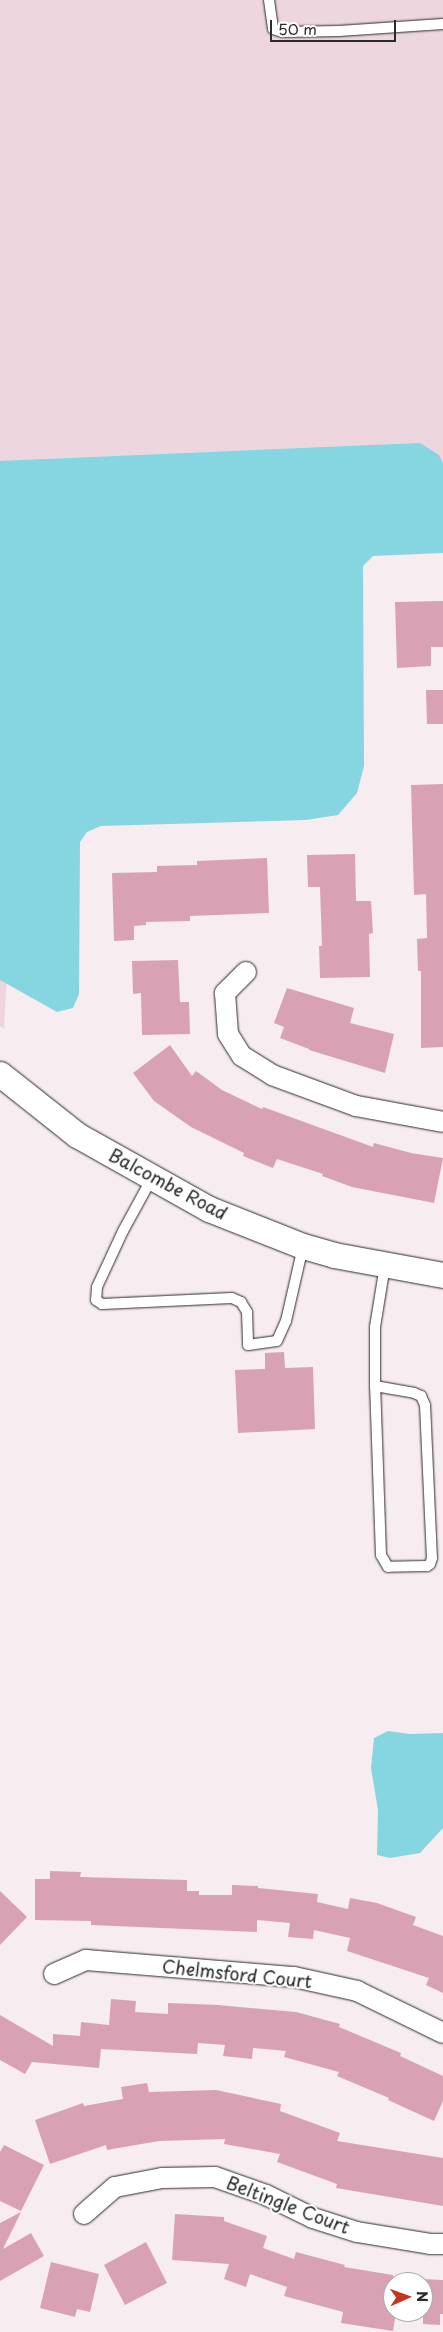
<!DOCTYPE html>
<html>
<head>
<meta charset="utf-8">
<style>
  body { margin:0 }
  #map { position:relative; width:443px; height:2332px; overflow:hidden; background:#f7ecf0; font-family:"Playpen Sans",sans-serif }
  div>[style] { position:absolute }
  .built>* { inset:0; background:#eed6de }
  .water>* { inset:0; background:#85d6e0 }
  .building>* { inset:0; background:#d9a2b4 }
  .roads { filter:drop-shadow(0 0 1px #2b2b2b) drop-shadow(0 0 1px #2b2b2b) }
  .service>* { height:10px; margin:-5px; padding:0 5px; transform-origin:5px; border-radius:5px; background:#fff }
  .minor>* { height:20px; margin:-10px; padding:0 10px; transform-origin:10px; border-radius:10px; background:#fff }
  .tertiary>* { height:25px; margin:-12.5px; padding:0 12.5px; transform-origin:12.5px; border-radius:12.5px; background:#fff }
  span { translate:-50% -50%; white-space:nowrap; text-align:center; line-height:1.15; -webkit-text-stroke:4px #fff; paint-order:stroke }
  .street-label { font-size:18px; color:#2b2b2b }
  .north { position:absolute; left:383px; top:2272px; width:50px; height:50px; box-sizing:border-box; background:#fff; border:1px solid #aaa; border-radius:50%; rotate:88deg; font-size:14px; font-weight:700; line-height:20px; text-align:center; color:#2b2b2b }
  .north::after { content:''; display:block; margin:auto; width:18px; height:22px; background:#c8321e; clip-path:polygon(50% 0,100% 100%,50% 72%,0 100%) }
  .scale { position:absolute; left:270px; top:20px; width:126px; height:22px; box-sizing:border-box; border:2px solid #2b2b2b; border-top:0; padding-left:6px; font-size:15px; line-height:18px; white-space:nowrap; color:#2b2b2b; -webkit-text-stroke:4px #fff; paint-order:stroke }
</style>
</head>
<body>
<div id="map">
  <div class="built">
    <div style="clip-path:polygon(0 0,443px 0,443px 521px,31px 538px,4px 1029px,0 1026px)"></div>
  </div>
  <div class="water">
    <div style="clip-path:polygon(420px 443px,439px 455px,443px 463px,443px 553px,373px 556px,363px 566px,364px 766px,357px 793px,338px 815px,306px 820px,101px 826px,87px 832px,80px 842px,79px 994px,73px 1008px,57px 1012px,0 980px,0 461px)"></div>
    <div style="clip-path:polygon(388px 1731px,410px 1734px,443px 1733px,443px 1828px,420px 1853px,390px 1858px,377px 1855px,378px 1810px,371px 1768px,374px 1738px)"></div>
  </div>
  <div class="building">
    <div style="clip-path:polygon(443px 601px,443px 647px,431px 647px,431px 666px,397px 668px,395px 602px)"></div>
    <div style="clip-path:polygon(426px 690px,443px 690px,443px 724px,427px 724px)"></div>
    <div style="clip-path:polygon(443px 784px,443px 1047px,421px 1048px,421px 971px,418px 971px,417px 939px,427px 938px,426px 894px,414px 895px,411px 785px)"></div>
    <div style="clip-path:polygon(355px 854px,356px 901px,371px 901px,373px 933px,369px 934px,370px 977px,320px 978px,319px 946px,322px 946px,320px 887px,308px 887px,307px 855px)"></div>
    <div style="clip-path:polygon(267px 858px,269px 913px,190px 916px,190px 921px,146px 922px,146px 925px,134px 926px,134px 940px,114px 941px,112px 873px,157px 872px,157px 866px,197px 865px,197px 861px)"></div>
    <div style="clip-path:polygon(178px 960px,180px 1002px,189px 1002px,190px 1034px,142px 1035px,141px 993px,133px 994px,132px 961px)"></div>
    <div style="clip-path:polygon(287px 988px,354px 1008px,350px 1023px,394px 1034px,385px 1073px,309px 1050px,309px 1049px,280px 1038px,284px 1027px,274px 1023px)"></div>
    <div style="clip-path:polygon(170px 1045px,192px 1076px,196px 1071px,222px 1090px,262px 1109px,263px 1107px,373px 1147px,374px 1143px,411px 1153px,443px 1158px,434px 1203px,352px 1187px,322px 1176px,323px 1174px,277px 1159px,273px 1168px,243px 1156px,244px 1153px,191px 1127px,154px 1101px,133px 1073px)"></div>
    <div style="clip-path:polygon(284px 1352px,285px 1368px,313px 1367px,315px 1429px,238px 1433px,235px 1370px,265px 1369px,265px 1353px)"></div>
    <div style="clip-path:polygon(50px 1871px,81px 1872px,80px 1877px,187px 1880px,187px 1891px,199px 1891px,199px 1895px,232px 1895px,232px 1885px,258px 1886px,258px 1888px,318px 1894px,317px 1902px,348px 1909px,350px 1898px,377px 1903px,416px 1917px,413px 1925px,443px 1936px,443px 1993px,426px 1985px,429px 1978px,347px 1951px,350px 1938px,314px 1930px,313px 1939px,288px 1937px,290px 1923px,257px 1920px,257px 1932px,91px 1925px,91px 1921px,35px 1920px,35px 1879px,50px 1879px)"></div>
    <div style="clip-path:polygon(0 1891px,27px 1917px,0 1945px)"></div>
    <div style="clip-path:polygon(111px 1999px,136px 2001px,135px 2012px,168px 2014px,168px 2003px,218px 2005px,296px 2012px,340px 2024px,339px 2027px,401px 2053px,400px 2056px,443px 2076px,443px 2101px,434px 2121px,388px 2100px,389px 2098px,337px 2076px,339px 2072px,284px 2057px,286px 2051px,253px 2048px,252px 2059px,223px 2056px,225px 2045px,198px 2043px,197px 2054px,101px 2049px,99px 2068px,32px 2062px,25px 2074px,0 2060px,0 2015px,53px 2046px,53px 2034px,80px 2036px,81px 2022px,109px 2025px)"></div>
    <div style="clip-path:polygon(147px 2083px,149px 2092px,216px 2090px,281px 2104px,280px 2111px,340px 2133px,337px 2141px,443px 2158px,443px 2206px,336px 2188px,337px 2184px,277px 2162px,280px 2154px,224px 2144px,225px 2139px,159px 2141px,107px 2150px,106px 2145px,50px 2164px,35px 2120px,83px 2103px,84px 2106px,123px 2099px,121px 2087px)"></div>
    <div style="clip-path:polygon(4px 2145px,44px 2165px,21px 2211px,0 2201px,0 2152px)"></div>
    <div style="clip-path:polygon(21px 2212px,3px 2249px,31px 2233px,44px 2256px,0 2281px,0 2223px)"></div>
    <div style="clip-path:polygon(175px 2214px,224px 2217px,224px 2221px,267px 2236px,263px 2248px,294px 2259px,296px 2252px,345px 2265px,344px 2267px,393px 2275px,393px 2312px,396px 2312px,393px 2331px,341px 2323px,343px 2312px,284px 2296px,287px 2287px,250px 2274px,246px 2287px,224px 2279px,229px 2264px,172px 2260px)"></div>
    <div style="clip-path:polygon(146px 2242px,167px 2283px,125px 2305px,104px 2265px)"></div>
    <div style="clip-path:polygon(51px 2262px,99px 2274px,90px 2312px,77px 2309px,75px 2317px,40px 2308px)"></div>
    <div style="clip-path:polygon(423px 2279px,443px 2280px,443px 2314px,440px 2314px,440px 2325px,423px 2324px)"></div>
  </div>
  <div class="roads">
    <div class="service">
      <div style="left:269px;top:0;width:29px;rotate:82deg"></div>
      <div style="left:273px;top:29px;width:9px;rotate:18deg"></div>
      <div style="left:282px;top:32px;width:57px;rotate:-1deg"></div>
      <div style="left:339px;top:31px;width:104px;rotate:-3.9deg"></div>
      <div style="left:152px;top:1178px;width:60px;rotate:118.7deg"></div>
      <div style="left:123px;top:1231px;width:62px;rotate:114.9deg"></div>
      <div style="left:97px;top:1287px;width:13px;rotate:94deg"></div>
      <div style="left:96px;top:1300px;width:7px;rotate:34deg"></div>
      <div style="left:102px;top:1304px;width:130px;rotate:-2.6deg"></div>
      <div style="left:232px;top:1298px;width:10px;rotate:24deg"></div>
      <div style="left:241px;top:1302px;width:12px;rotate:59deg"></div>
      <div style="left:247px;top:1312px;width:33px;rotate:88deg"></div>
      <div style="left:248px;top:1345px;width:29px;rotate:-8deg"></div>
      <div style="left:277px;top:1341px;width:22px;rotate:-66deg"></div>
      <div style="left:286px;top:1321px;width:76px;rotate:-77.1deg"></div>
      <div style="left:375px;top:1386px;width:40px;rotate:10deg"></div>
      <div style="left:414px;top:1393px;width:8px;rotate:23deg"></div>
      <div style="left:421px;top:1396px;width:10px;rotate:66deg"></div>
      <div style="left:425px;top:1405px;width:153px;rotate:87.4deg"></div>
      <div style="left:432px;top:1558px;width:6px;rotate:108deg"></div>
      <div style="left:430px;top:1564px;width:4px;rotate:146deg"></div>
      <div style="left:427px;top:1566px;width:39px;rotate:179deg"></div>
      <div style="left:388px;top:1567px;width:14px;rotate:-120deg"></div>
      <div style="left:381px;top:1555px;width:169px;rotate:-92deg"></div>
      <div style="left:375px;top:1386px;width:59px;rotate:-90deg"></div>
      <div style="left:375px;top:1327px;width:63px;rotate:-80.8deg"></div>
    </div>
    <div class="minor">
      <div style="left:246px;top:972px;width:30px;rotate:135deg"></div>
      <div style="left:225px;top:993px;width:41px;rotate:85.8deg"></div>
      <div style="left:228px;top:1034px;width:26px;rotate:58deg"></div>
      <div style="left:242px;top:1056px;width:36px;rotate:32deg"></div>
      <div style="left:272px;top:1075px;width:90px;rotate:20.3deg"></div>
      <div style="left:356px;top:1106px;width:88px;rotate:10.4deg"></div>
      <div style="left:54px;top:1974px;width:35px;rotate:-24deg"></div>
      <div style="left:86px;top:1960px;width:209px;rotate:4.7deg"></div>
      <div style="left:294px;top:1977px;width:65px;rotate:12.5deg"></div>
      <div style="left:357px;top:1991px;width:96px;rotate:26deg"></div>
      <div style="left:84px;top:2214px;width:41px;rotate:-41.1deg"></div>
      <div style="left:115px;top:2187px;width:48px;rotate:-10.8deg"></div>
      <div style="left:162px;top:2178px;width:53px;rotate:-1.1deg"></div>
      <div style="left:215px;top:2177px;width:54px;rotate:19.4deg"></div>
      <div style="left:266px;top:2195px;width:52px;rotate:26.1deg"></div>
      <div style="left:313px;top:2218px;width:46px;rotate:17.7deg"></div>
      <div style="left:357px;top:2232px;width:74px;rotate:9.3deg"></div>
      <div style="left:430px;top:2244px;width:13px"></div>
    </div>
    <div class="tertiary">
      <div style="left:0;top:1074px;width:98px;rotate:38.4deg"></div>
      <div style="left:77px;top:1135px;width:151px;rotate:29.3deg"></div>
      <div style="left:209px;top:1209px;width:101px;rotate:21.5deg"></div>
      <div style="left:303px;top:1246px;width:32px;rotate:16deg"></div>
      <div style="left:334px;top:1255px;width:111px;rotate:10.4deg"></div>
    </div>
  </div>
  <div class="street-label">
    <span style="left:168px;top:1184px;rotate:28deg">Balcombe Road</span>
    <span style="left:237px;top:1974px;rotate:6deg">Chelmsford Court</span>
    <span style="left:288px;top:2205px;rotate:21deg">Beltingle Court</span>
  </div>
  <div class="north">N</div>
  <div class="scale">50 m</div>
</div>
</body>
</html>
